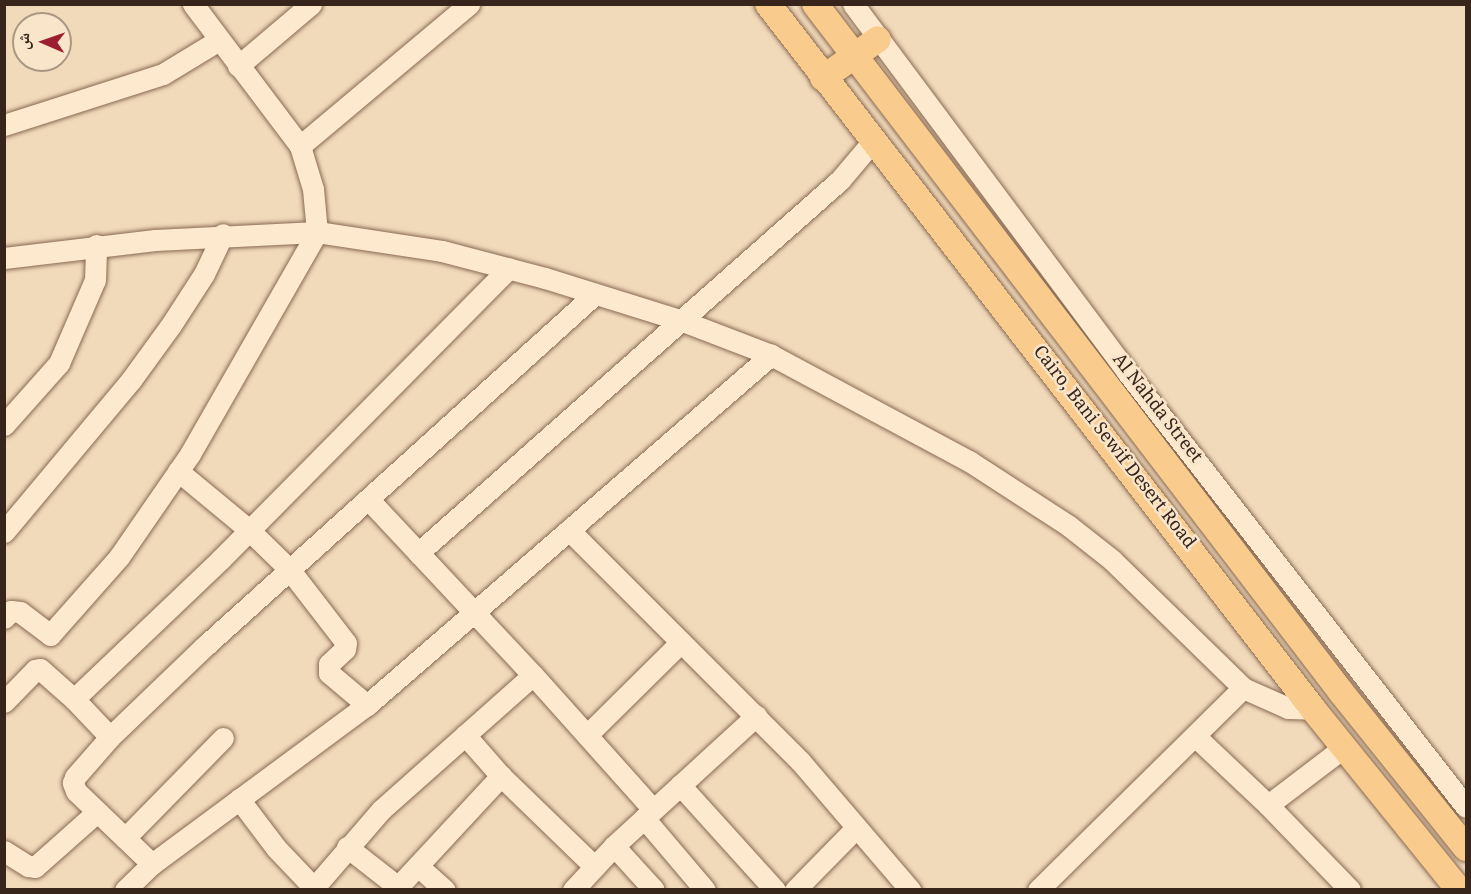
<!DOCTYPE html>
<html>
<head>
<meta charset="utf-8">
<style>
  body { margin:0 }
  #map { position:relative; width:1471px; height:894px; overflow:hidden; background:#f1daba; font-family:Georgia,"Noto Naskh Arabic",serif }
  div>[style] { position:absolute }
  .roads { filter:drop-shadow(0 0 2px #896a53) drop-shadow(0 0 2px #896a53) }
  .minor>* { height:21px; margin:-10.5px; padding:0 10.5px; transform-origin:10.5px; border-radius:10.5px; background:#fce9ce }
  .major>* { height:26px; margin:-13px; padding:0 13px; transform-origin:13px; border-radius:13px; background:#f9cb8d }
  span { translate:-50% -50%; white-space:nowrap; text-align:center; line-height:1.15; -webkit-text-stroke:5px #f8e5ca; paint-order:stroke }
  .street-label { font-size:18px; color:#37241a }
  .frame { position:absolute; inset:0; border:6px solid #37241a; pointer-events:none }
  .north { position:absolute; left:12px; top:12px; width:60px; height:60px; box-sizing:border-box; background:#f8e5ca; border:2px solid #ab9884; border-radius:50%; rotate:272deg; font-size:16px; font-weight:700; line-height:24px; text-align:center; color:#37241a }
  .north::after { content:''; display:block; margin:auto; width:21px; height:27px; background:#9d1e2e; clip-path:polygon(50% 0,100% 100%,50% 72%,0 100%) }
</style>
</head>
<body>
<div id="map">
  <div class="roads">
    <div class="minor">
      <div style="left:853px;top:4px;width:459px;rotate:53.3deg"></div>
      <div style="left:1127px;top:372px;width:551px;rotate:52.07deg"></div>
      <div style="left:238px;top:66px;width:96px;rotate:-40.3deg"></div>
      <div style="left:4px;top:125px;width:167px;rotate:-17.8deg"></div>
      <div style="left:163px;top:74px;width:66px;rotate:-31.3deg"></div>
      <div style="left:300px;top:146px;width:221px;rotate:-40deg"></div>
      <div style="left:4px;top:258px;width:152px;rotate:-6.8deg"></div>
      <div style="left:155px;top:240px;width:162px;rotate:-2.8deg"></div>
      <div style="left:317px;top:232px;width:126px;rotate:8.6deg"></div>
      <div style="left:442px;top:251px;width:106px;rotate:14.7deg"></div>
      <div style="left:545px;top:278px;width:141px;rotate:17.3deg"></div>
      <div style="left:680px;top:320px;width:97px;rotate:21deg"></div>
      <div style="left:771px;top:355px;width:225px;rotate:28.2deg"></div>
      <div style="left:969px;top:461px;width:119px;rotate:33deg"></div>
      <div style="left:1069px;top:526px;width:55px;rotate:38.3deg"></div>
      <div style="left:1112px;top:560px;width:183px;rotate:44.3deg"></div>
      <div style="left:1243px;top:688px;width:49px;rotate:24deg"></div>
      <div style="left:1288px;top:708px;width:25px;rotate:2deg"></div>
      <div style="left:4px;top:425px;width:83px;rotate:-48.4deg"></div>
      <div style="left:59px;top:363px;width:90px;rotate:-66.6deg"></div>
      <div style="left:95px;top:280px;width:35px;rotate:-88deg"></div>
      <div style="left:178px;top:471px;width:91px;rotate:39.6deg"></div>
      <div style="left:248px;top:529px;width:57px;rotate:44.3deg"></div>
      <div style="left:289px;top:569px;width:93px;rotate:52.4deg"></div>
      <div style="left:346px;top:643px;width:6px;rotate:99deg"></div>
      <div style="left:345px;top:649px;width:22px;rotate:137deg"></div>
      <div style="left:329px;top:664px;width:9px;rotate:90deg"></div>
      <div style="left:329px;top:673px;width:50px;rotate:40.1deg"></div>
      <div style="left:369px;top:500px;width:240px;rotate:46.9deg"></div>
      <div style="left:533px;top:675px;width:180px;rotate:48.2deg"></div>
      <div style="left:569px;top:530px;width:327px;rotate:45deg"></div>
      <div style="left:800px;top:761px;width:170px;rotate:49.5deg"></div>
      <div style="left:4px;top:532px;width:198px;rotate:-50.1deg"></div>
      <div style="left:131px;top:380px;width:68px;rotate:-54deg"></div>
      <div style="left:171px;top:325px;width:61px;rotate:-57.1deg"></div>
      <div style="left:204px;top:274px;width:44px;rotate:-64.6deg"></div>
      <div style="left:418px;top:553px;width:563px;rotate:-41.47deg"></div>
      <div style="left:840px;top:180px;width:51px;rotate:-49.8deg"></div>
      <div style="left:4px;top:618px;width:10px;rotate:-45deg"></div>
      <div style="left:11px;top:611px;width:9px;rotate:6deg"></div>
      <div style="left:20px;top:612px;width:38px;rotate:37deg"></div>
      <div style="left:50px;top:635px;width:104px;rotate:-48.5deg"></div>
      <div style="left:119px;top:557px;width:125px;rotate:-55.4deg"></div>
      <div style="left:190px;top:454px;width:256px;rotate:-60.2deg"></div>
      <div style="left:317px;top:232px;width:43px;rotate:-95.3deg"></div>
      <div style="left:313px;top:189px;width:45px;rotate:-106.8deg"></div>
      <div style="left:300px;top:146px;width:178px;rotate:-127deg"></div>
      <div style="left:4px;top:702px;width:45px;rotate:-45.9deg"></div>
      <div style="left:35px;top:670px;width:5px;rotate:-11deg"></div>
      <div style="left:40px;top:669px;width:45px;rotate:41.4deg"></div>
      <div style="left:465px;top:735px;width:55px;rotate:48.7deg"></div>
      <div style="left:501px;top:776px;width:129px;rotate:44.1deg"></div>
      <div style="left:587px;top:735px;width:132px;rotate:-44.7deg"></div>
      <div style="left:1195px;top:736px;width:100px;rotate:43.4deg"></div>
      <div style="left:1268px;top:805px;width:96px;rotate:-37.3deg"></div>
      <div style="left:110px;top:737px;width:52px;rotate:-133.5deg"></div>
      <div style="left:74px;top:699px;width:203px;rotate:-43.6deg"></div>
      <div style="left:221px;top:559px;width:409px;rotate:-45.3deg"></div>
      <div style="left:680px;top:785px;width:142px;rotate:47.9deg"></div>
      <div style="left:239px;top:799px;width:61px;rotate:52.9deg"></div>
      <div style="left:276px;top:848px;width:58px;rotate:46.4deg"></div>
      <div style="left:1268px;top:805px;width:118px;rotate:46deg"></div>
      <div style="left:644px;top:818px;width:94px;rotate:49.7deg"></div>
      <div style="left:125px;top:838px;width:140px;rotate:-45.6deg"></div>
      <div style="left:614px;top:846px;width:59px;rotate:47.7deg"></div>
      <div style="left:347px;top:847px;width:65px;rotate:38.1deg"></div>
      <div style="left:4px;top:851px;width:28px;rotate:32deg"></div>
      <div style="left:28px;top:866px;width:7px;rotate:8deg"></div>
      <div style="left:35px;top:867px;width:83px;rotate:-41.6deg"></div>
      <div style="left:152px;top:864px;width:267px;rotate:-36.5deg"></div>
      <div style="left:367px;top:705px;width:535px;rotate:-40.9deg"></div>
      <div style="left:418px;top:866px;width:36px;rotate:42deg"></div>
      <div style="left:125px;top:890px;width:37px;rotate:-44deg"></div>
      <div style="left:152px;top:864px;width:105px;rotate:-136.2deg"></div>
      <div style="left:76px;top:791px;width:9px;rotate:-111deg"></div>
      <div style="left:73px;top:783px;width:6px;rotate:-72deg"></div>
      <div style="left:75px;top:777px;width:53px;rotate:-48.8deg"></div>
      <div style="left:110px;top:737px;width:132px;rotate:-43.8deg"></div>
      <div style="left:205px;top:646px;width:525px;rotate:-42.07deg"></div>
      <div style="left:312px;top:890px;width:106px;rotate:-49.2deg"></div>
      <div style="left:381px;top:810px;width:203px;rotate:-41.6deg"></div>
      <div style="left:395px;top:890px;width:156px;rotate:-47.1deg"></div>
      <div style="left:573px;top:890px;width:60px;rotate:-47deg"></div>
      <div style="left:614px;top:846px;width:193px;rotate:-42.5deg"></div>
      <div style="left:795px;top:890px;width:87px;rotate:-45.5deg"></div>
      <div style="left:1038px;top:890px;width:288px;rotate:-44.6deg"></div>
    </div>
    <div class="major">
      <div style="left:768px;top:4px;width:891px;rotate:52.29deg"></div>
      <div style="left:1313px;top:709px;width:233px;rotate:51.1deg"></div>
      <div style="left:815px;top:4px;width:866px;rotate:52.6deg"></div>
      <div style="left:1341px;top:692px;width:200px;rotate:51.3deg"></div>
      <div style="left:823px;top:78px;width:67px;rotate:-35.3deg"></div>
    </div>
  </div>
  <div class="street-label">
    <span style="left:1156px;top:409px;rotate:52deg">Al Nahda Street</span>
    <span style="left:1113px;top:448px;rotate:52deg">Cairo, Bani Sewif Desert Road</span>
  </div>
  <div class="frame"></div>
  <div class="north">ش</div>
</div>
</body>
</html>
